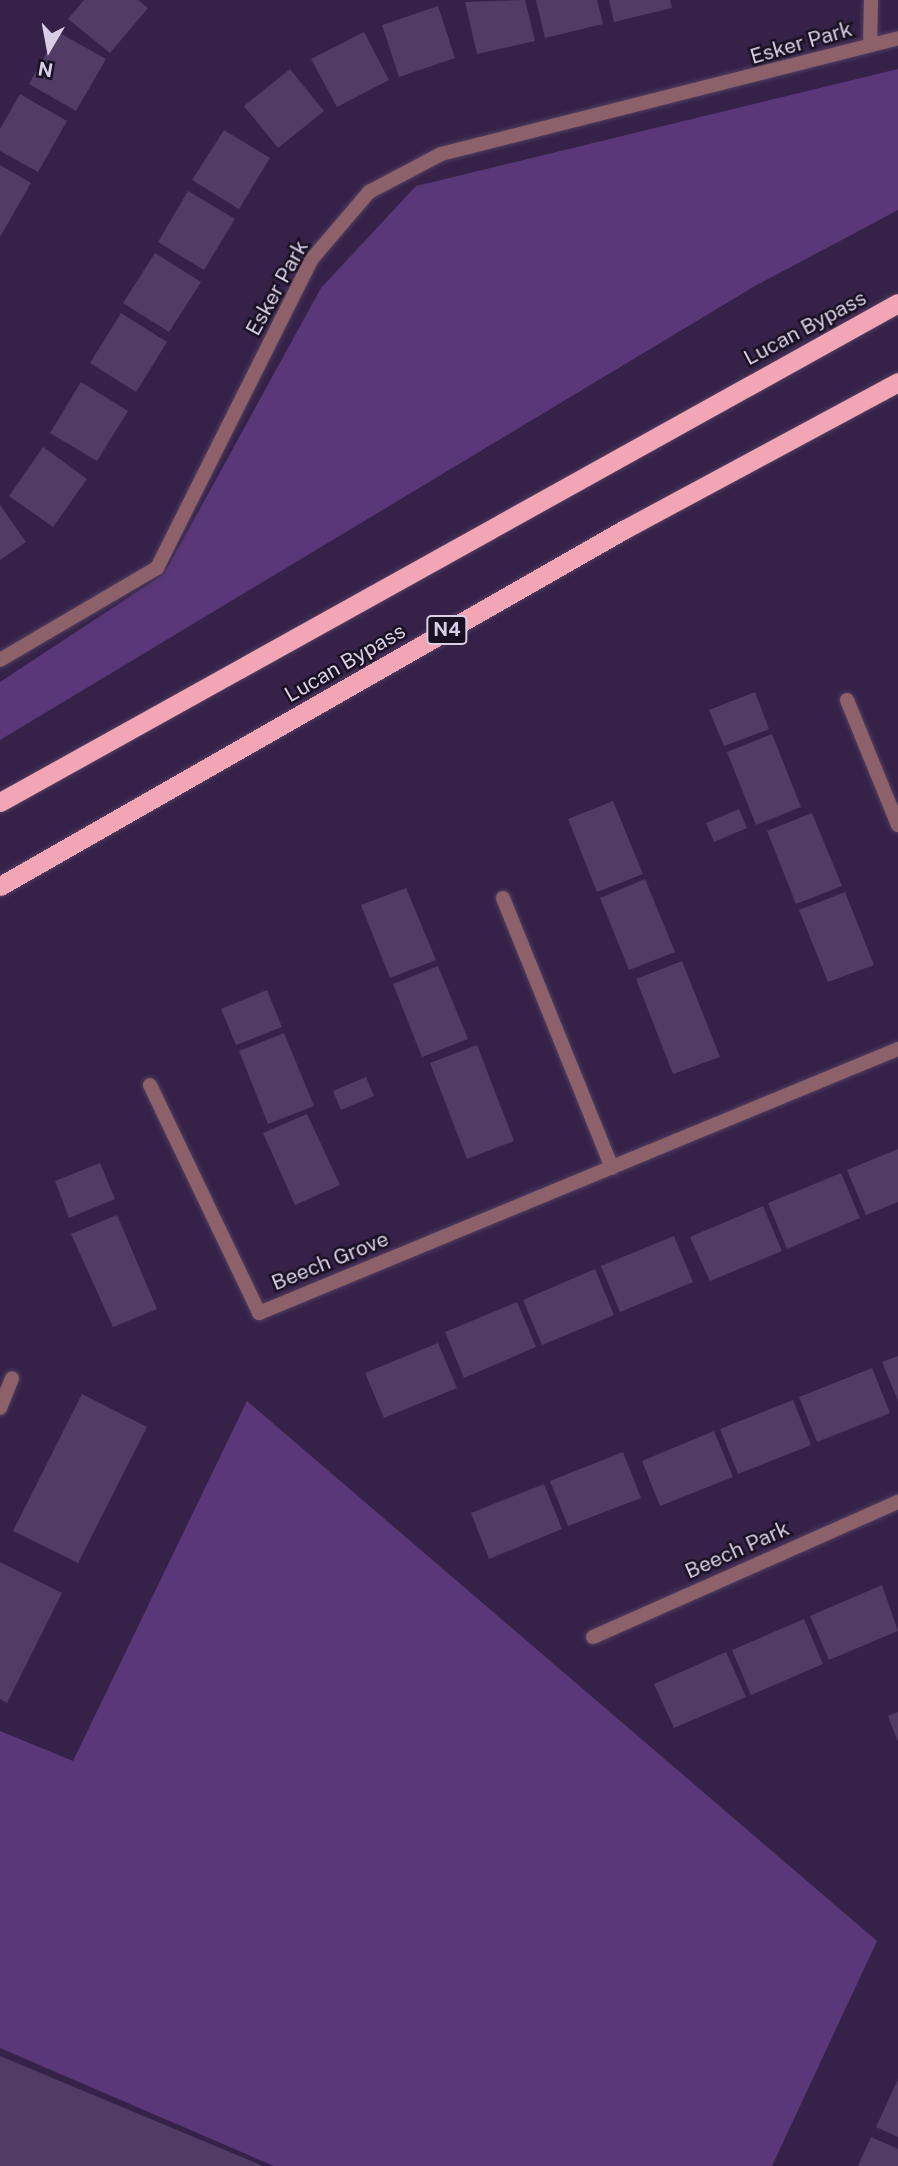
<!DOCTYPE html>
<html>
<head>
<meta charset="utf-8">
<style>
  body { margin:0 }
  #map { position:relative; width:898px; height:2166px; overflow:hidden; background:#362248; font-family:"Public Sans",sans-serif }
  div>[style] { position:absolute }
  .green>* { inset:0; background:#593778 }
  .building>* { inset:0; background:#503c65 }
  .roads { filter:drop-shadow(0 0 2px #503e61) drop-shadow(0 0 2px #503e61) }
  .minor>* { height:14px; margin:-7px; padding:0 7px; transform-origin:7px; border-radius:7px; background:#8d616a }
  .trunk>* { height:19px; margin:-9.5px; padding:0 9.5px; transform-origin:9.5px; border-radius:9.5px; background:#f2a5b4 }
  span { translate:-50% -50%; white-space:nowrap; text-align:center; line-height:1.15; -webkit-text-stroke:5px #191122; paint-order:stroke }
  .shield-label span { padding:2px 5px; background:#191122; border:2px solid; border-radius:5px; -webkit-text-stroke-width:0 }
  .shield-label { font-size:19px; color:#d9cee6; font-weight:700 }
  .street-label { font-size:21px; color:#d9cee6 }
  .north { position:absolute; left:14px; top:14px; width:70px; height:70px; -webkit-text-stroke:5px #191122; paint-order:stroke; rotate:190deg; font-size:19px; font-weight:700; line-height:28px; text-align:center; color:#d9cee6 }
  .north::after { content:''; display:block; margin:auto; width:24px; height:32px; background:#d9cee6; clip-path:polygon(50% 0,100% 100%,50% 72%,0 100%) }
</style>
</head>
<body>
<div id="map">
  <div class="green">
    <div style="clip-path:polygon(898px 69px,898px 210px,755px 286px,0 740px,0 682px,164px 574px,321px 288px,416px 186px)"></div>
    <div style="clip-path:polygon(247px 1401px,877px 1941px,772px 2166px,274px 2166px,0 2048px,0 1731px,73px 1761px)"></div>
  </div>
  <div class="building">
    <div style="clip-path:polygon(84px 0,138px 0,148px 8px,110px 53px,68px 19px)"></div>
    <div style="clip-path:polygon(525px 0,535px 41px,477px 54px,465px 2px)"></div>
    <div style="clip-path:polygon(536px 0,597px 0,603px 24px,545px 38px)"></div>
    <div style="clip-path:polygon(609px 0,670px 0,672px 8px,614px 22px)"></div>
    <div style="clip-path:polygon(438px 6px,455px 58px,399px 77px,382px 25px)"></div>
    <div style="clip-path:polygon(58px 32px,106px 59px,76px 111px,29px 84px)"></div>
    <div style="clip-path:polygon(364px 32px,389px 80px,337px 107px,311px 59px)"></div>
    <div style="clip-path:polygon(290px 69px,324px 111px,278px 148px,244px 106px)"></div>
    <div style="clip-path:polygon(20px 94px,67px 121px,38px 172px,0 151px,0 129px)"></div>
    <div style="clip-path:polygon(224px 130px,270px 158px,239px 209px,192px 180px)"></div>
    <div style="clip-path:polygon(0 165px,31px 183px,0 237px)"></div>
    <div style="clip-path:polygon(188px 191px,235px 219px,204px 270px,158px 242px)"></div>
    <div style="clip-path:polygon(155px 253px,201px 282px,169px 332px,123px 303px)"></div>
    <div style="clip-path:polygon(121px 313px,167px 342px,136px 392px,90px 363px)"></div>
    <div style="clip-path:polygon(81px 382px,128px 411px,97px 461px,50px 433px)"></div>
    <div style="clip-path:polygon(43px 447px,87px 479px,53px 527px,9px 496px)"></div>
    <div style="clip-path:polygon(0 505px,26px 542px,0 560px)"></div>
    <div style="clip-path:polygon(755px 692px,769px 729px,724px 746px,709px 710px)"></div>
    <div style="clip-path:polygon(772px 734px,801px 807px,756px 825px,727px 752px)"></div>
    <div style="clip-path:polygon(613px 801px,643px 874px,597px 892px,568px 819px)"></div>
    <div style="clip-path:polygon(739px 809px,747px 828px,714px 842px,706px 823px)"></div>
    <div style="clip-path:polygon(812px 813px,842px 886px,796px 904px,767px 831px)"></div>
    <div style="clip-path:polygon(645px 879px,675px 952px,629px 970px,600px 898px)"></div>
    <div style="clip-path:polygon(406px 888px,436px 960px,390px 978px,361px 905px)"></div>
    <div style="clip-path:polygon(845px 892px,874px 965px,828px 982px,799px 910px)"></div>
    <div style="clip-path:polygon(682px 961px,720px 1057px,673px 1074px,636px 979px)"></div>
    <div style="clip-path:polygon(438px 966px,468px 1039px,422px 1057px,393px 984px)"></div>
    <div style="clip-path:polygon(267px 990px,282px 1027px,236px 1045px,221px 1009px)"></div>
    <div style="clip-path:polygon(284px 1033px,314px 1106px,268px 1124px,239px 1051px)"></div>
    <div style="clip-path:polygon(477px 1045px,514px 1141px,467px 1159px,430px 1063px)"></div>
    <div style="clip-path:polygon(366px 1077px,374px 1096px,341px 1110px,333px 1091px)"></div>
    <div style="clip-path:polygon(307px 1114px,340px 1185px,295px 1205px,263px 1133px)"></div>
    <div style="clip-path:polygon(898px 1149px,898px 1202px,866px 1215px,847px 1170px)"></div>
    <div style="clip-path:polygon(100px 1163px,115px 1199px,69px 1218px,55px 1181px)"></div>
    <div style="clip-path:polygon(841px 1173px,860px 1218px,787px 1249px,768px 1203px)"></div>
    <div style="clip-path:polygon(763px 1206px,782px 1251px,710px 1281px,690px 1237px)"></div>
    <div style="clip-path:polygon(117px 1215px,157px 1309px,113px 1327px,71px 1234px)"></div>
    <div style="clip-path:polygon(674px 1236px,693px 1282px,620px 1312px,601px 1266px)"></div>
    <div style="clip-path:polygon(595px 1269px,614px 1315px,542px 1345px,523px 1300px)"></div>
    <div style="clip-path:polygon(517px 1302px,536px 1347px,464px 1378px,445px 1332px)"></div>
    <div style="clip-path:polygon(438px 1343px,457px 1388px,384px 1418px,365px 1373px)"></div>
    <div style="clip-path:polygon(898px 1356px,898px 1401px,882px 1362px)"></div>
    <div style="clip-path:polygon(872px 1368px,890px 1413px,817px 1442px,799px 1397px)"></div>
    <div style="clip-path:polygon(82px 1394px,147px 1427px,78px 1563px,13px 1531px)"></div>
    <div style="clip-path:polygon(793px 1400px,811px 1445px,738px 1474px,720px 1429px)"></div>
    <div style="clip-path:polygon(714px 1431px,733px 1477px,660px 1506px,642px 1461px)"></div>
    <div style="clip-path:polygon(623px 1452px,641px 1498px,568px 1526px,550px 1481px)"></div>
    <div style="clip-path:polygon(544px 1484px,562px 1529px,489px 1559px,471px 1513px)"></div>
    <div style="clip-path:polygon(0 1562px,62px 1593px,7px 1703px,0 1699px)"></div>
    <div style="clip-path:polygon(882px 1585px,898px 1631px,829px 1660px,810px 1616px)"></div>
    <div style="clip-path:polygon(804px 1619px,823px 1664px,751px 1695px,732px 1650px)"></div>
    <div style="clip-path:polygon(726px 1652px,746px 1697px,674px 1728px,654px 1684px)"></div>
    <div style="clip-path:polygon(898px 1712px,898px 1742px,888px 1716px)"></div>
    <div style="clip-path:polygon(0 2056px,263px 2166px,0 2166px)"></div>
    <div style="clip-path:polygon(898px 2079px,898px 2137px,876px 2127px)"></div>
    <div style="clip-path:polygon(871px 2137px,898px 2149px,898px 2166px,858px 2166px)"></div>
  </div>
  <div class="roads">
    <div class="minor">
      <div style="left:870px;top:45px;width:45px;rotate:-88.7deg"></div>
      <div style="left:0;top:660px;width:182px;rotate:-30.4deg"></div>
      <div style="left:157px;top:568px;width:344px;rotate:-63.4deg"></div>
      <div style="left:311px;top:260px;width:89px;rotate:-49.5deg"></div>
      <div style="left:369px;top:192px;width:81px;rotate:-27.8deg"></div>
      <div style="left:441px;top:154px;width:471px;rotate:-14.2deg"></div>
      <div style="left:847px;top:700px;width:135px;rotate:67.8deg"></div>
      <div style="left:503px;top:898px;width:291px;rotate:68deg"></div>
      <div style="left:150px;top:1085px;width:253px;rotate:64.4deg"></div>
      <div style="left:259px;top:1313px;width:691px;rotate:-22.45deg"></div>
      <div style="left:0;top:1408px;width:32px;rotate:-68deg"></div>
      <div style="left:593px;top:1637px;width:334px;rotate:-23.9deg"></div>
    </div>
    <div class="trunk">
      <div style="left:0;top:802px;width:1027px;rotate:-29.06deg"></div>
      <div style="left:0;top:886px;width:720px;rotate:-29.74deg"></div>
      <div style="left:625px;top:529px;width:310px;rotate:-28.3deg"></div>
    </div>
  </div>
  <div class="shield-label">
    <span style="left:447px;top:630px">N4</span>
  </div>
  <div class="street-label">
    <span style="left:801px;top:43px;rotate:-16deg">Esker Park</span>
    <span style="left:277px;top:288px;rotate:-61deg">Esker Park</span>
    <span style="left:805px;top:328px;rotate:-28deg">Lucan Bypass</span>
    <span style="left:345px;top:663px;rotate:-30deg">Lucan Bypass</span>
    <span style="left:330px;top:1261px;rotate:-22deg">Beech Grove</span>
    <span style="left:737px;top:1550px;rotate:-24deg">Beech Park</span>
  </div>
  <div class="north">N</div>
</div>
</body>
</html>
